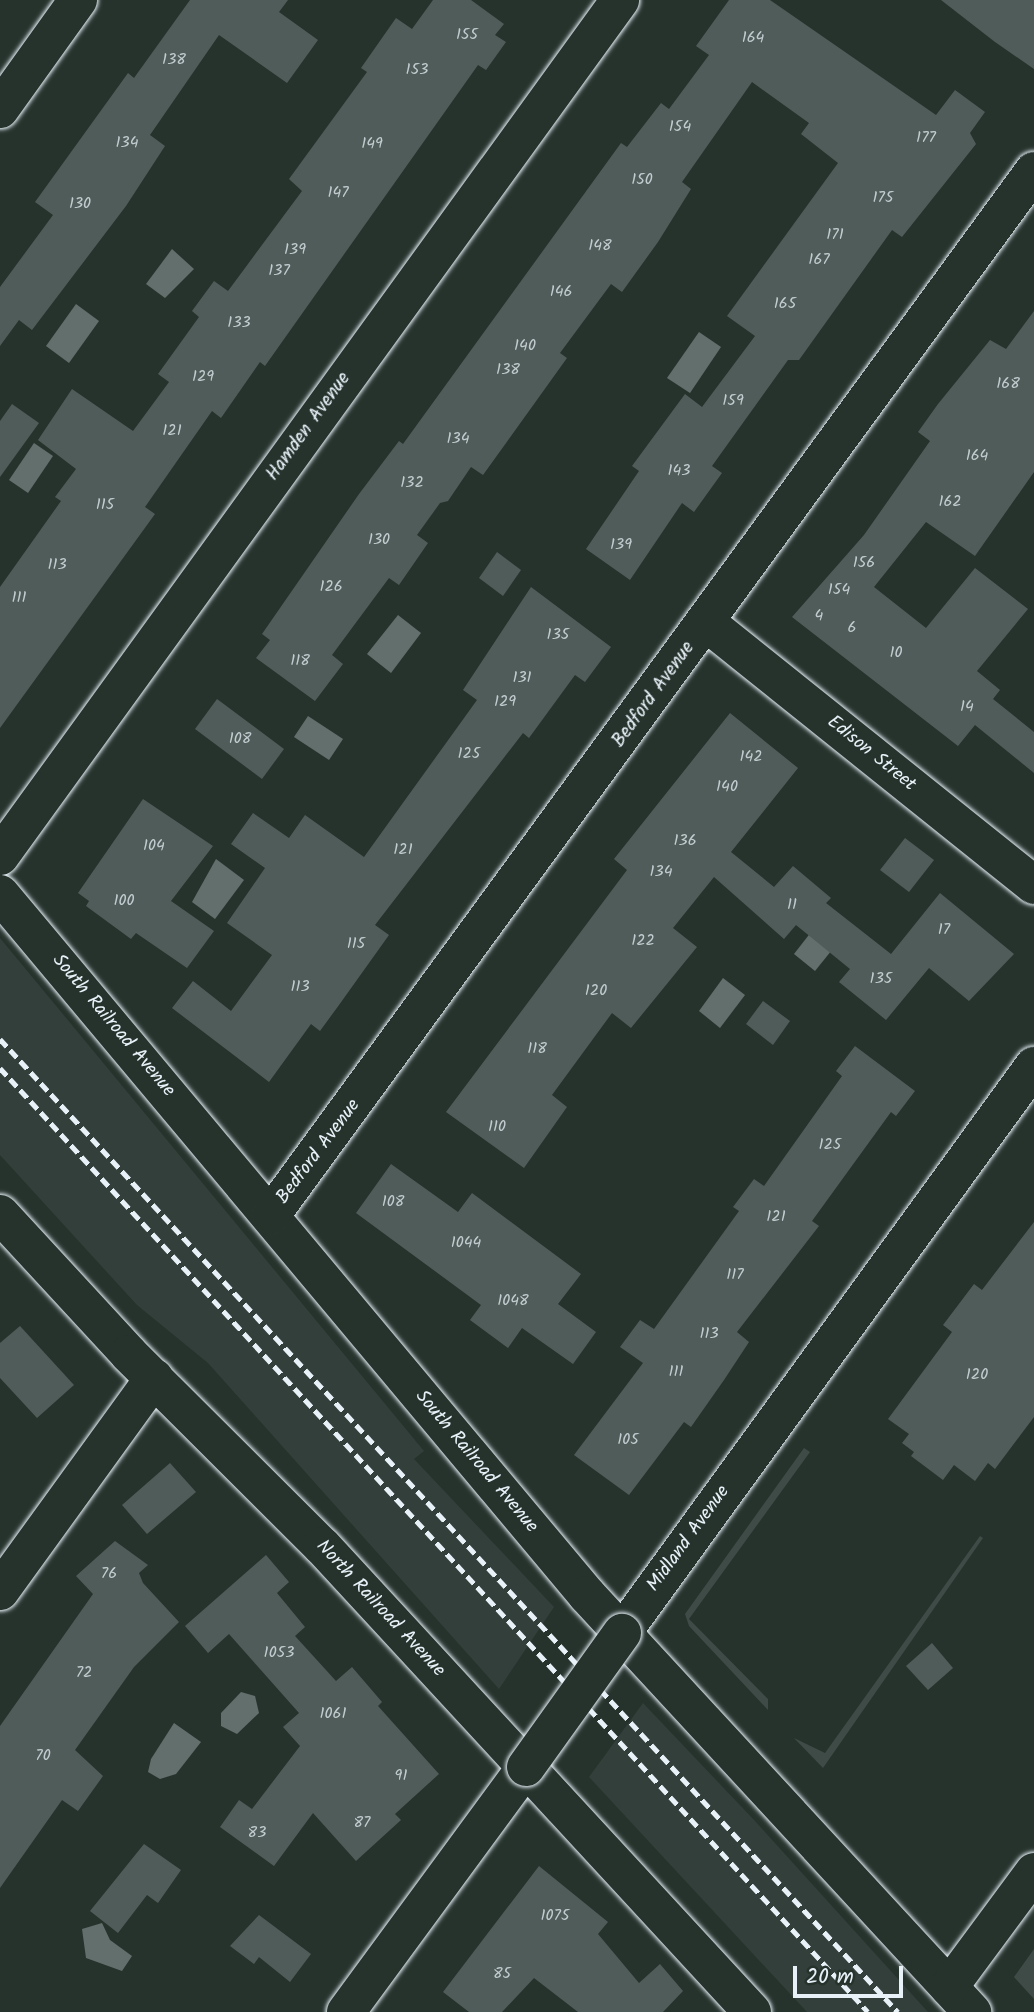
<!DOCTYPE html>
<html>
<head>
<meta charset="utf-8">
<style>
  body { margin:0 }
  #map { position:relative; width:1034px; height:2012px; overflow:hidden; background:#26332d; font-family:Kalam,sans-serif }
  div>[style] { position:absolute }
  .built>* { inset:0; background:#333f3a }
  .green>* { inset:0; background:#3e4b47 }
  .water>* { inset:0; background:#636f6d }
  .building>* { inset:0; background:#505c59 }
  .roads { filter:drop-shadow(0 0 2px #e8f1f8) drop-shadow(0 0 2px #e8f1f8) }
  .minor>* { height:38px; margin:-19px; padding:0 19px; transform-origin:19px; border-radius:19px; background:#26332d }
  .tertiary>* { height:38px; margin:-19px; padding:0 19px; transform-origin:19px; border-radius:19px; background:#26332d }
  .rail>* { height:5px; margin-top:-2.5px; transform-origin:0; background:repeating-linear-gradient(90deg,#e8f1f8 0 10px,transparent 0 15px) }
  .bridges { filter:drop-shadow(0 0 2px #e8f1f8) drop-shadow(0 0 2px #e8f1f8) }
  .tertiary-bridge>* { height:38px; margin:-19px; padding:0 19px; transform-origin:19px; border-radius:19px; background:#26332d }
  span { translate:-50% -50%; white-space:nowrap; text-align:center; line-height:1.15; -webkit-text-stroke:5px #26332d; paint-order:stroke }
  .number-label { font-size:16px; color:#c2ccd0 }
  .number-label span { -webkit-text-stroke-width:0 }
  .street-label { font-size:19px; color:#e8f1f8 }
  .scale { position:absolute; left:793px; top:1966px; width:110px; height:32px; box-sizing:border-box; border:4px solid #e8f1f8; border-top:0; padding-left:9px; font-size:21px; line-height:24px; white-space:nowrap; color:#e8f1f8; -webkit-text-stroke:5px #26332d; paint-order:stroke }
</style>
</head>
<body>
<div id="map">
  <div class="built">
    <div style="clip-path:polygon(0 938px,424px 1451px,414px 1459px,554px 1607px,499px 1689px,208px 1363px,137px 1305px,0 1155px)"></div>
    <div style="clip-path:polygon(643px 1703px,755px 1821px,928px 2012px,807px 2012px,589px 1777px)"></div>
  </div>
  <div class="green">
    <div style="clip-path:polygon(804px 1448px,810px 1452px,689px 1619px,768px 1699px,768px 1710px,689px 1626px,685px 1614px)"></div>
    <div style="clip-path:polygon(980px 1536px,983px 1538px,823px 1768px,794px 1738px,825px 1753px)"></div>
    <div style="clip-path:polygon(1034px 1949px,1034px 1999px,1014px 1977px)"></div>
  </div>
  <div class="water">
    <div style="clip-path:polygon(172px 249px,194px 269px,165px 298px,146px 284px)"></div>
    <div style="clip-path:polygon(76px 304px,99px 321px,69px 363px,46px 346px)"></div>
    <div style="clip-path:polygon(699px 332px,721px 347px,690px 393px,667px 378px)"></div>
    <div style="clip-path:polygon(34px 443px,53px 456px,28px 493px,9px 480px)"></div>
    <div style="clip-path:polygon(398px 615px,421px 633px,391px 673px,367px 654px)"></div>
    <div style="clip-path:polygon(308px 716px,343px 739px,329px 760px,294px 737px)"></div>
    <div style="clip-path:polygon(216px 859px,244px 880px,215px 919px,192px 902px)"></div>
    <div style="clip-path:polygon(822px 918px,844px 935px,815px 971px,794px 954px)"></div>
    <div style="clip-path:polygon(723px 978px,745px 995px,720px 1028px,699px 1011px)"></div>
    <div style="clip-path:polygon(241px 1692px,255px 1696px,259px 1713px,237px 1734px,221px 1726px,221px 1713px)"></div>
    <div style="clip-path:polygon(174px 1723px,201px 1742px,176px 1774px,160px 1779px,148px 1772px,151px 1759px)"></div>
    <div style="clip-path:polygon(102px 1923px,110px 1940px,132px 1956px,122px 1971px,86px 1958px,82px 1929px)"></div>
  </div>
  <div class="building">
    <div style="clip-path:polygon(190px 0,288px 0,279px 12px,318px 40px,287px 83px,219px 35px,150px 135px,165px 146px,126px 206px,32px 330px,19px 320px,0 346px,0 287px,53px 215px,35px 202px,128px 73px,134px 78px)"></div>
    <div style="clip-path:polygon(433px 0,471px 0,504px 24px,495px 35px,506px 42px,486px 70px,478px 65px,265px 366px,260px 362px,221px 418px,212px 411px,145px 507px,155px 514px,0 728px,0 587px,61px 501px,55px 497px,76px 469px,38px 440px,72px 389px,133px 431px,169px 382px,158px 374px,199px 317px,192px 311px,214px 281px,228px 291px,302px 191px,289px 179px,367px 72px,361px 68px,396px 18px,412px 29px)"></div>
    <div style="clip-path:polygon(729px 0,770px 0,936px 115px,955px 90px,985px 112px,970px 133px,976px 144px,902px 237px,892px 230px,799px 360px,788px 360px,712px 466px,722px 473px,694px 512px,682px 503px,630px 580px,586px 549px,639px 471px,632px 466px,685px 394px,702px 407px,755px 336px,727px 316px,838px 163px,801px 134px,809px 123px,752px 82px,682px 182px,691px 189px,658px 242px,622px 292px,611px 284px,560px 353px,567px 358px,483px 475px,471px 467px,448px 501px,440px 503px,417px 535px,428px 543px,399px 585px,389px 578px,332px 655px,343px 664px,315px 701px,256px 658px,270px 640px,262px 634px,359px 494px,399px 441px,403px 444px,621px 143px,627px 147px,661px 103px,669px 109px,709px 55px,696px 46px)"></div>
    <div style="clip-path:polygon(941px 0,1034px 0,1034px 69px,995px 42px)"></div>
    <div style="clip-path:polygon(1034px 311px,1034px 472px,975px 556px,926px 522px,874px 587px,926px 628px,975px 568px,1028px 609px,977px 671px,1000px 690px,993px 699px,1034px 732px,1034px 773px,975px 725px,958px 746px,792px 617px,864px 535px,930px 441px,918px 432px,938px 404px,990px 340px,1006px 349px)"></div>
    <div style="clip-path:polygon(12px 404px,39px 423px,0 477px,0 421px)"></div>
    <div style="clip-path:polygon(497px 552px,521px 570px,503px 596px,479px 578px)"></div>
    <div style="clip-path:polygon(531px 587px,611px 647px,585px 682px,575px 675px,529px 738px,523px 733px,375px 925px,389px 935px,339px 1005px,320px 1031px,311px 1024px,269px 1082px,172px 1008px,193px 981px,231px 1011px,272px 955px,227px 923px,265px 868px,231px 844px,253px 813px,289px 838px,305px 815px,364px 857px,477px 700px,463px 690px)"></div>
    <div style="clip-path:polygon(217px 699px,284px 749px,262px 779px,195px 729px)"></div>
    <div style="clip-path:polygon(730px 713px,798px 768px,731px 852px,774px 887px,793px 866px,831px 898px,826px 903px,891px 954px,940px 893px,1014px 954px,969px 1001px,929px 968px,886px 1020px,839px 982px,850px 969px,796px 925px,784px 939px,714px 877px,673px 928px,697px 947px,631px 1028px,612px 1013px,552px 1095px,567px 1107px,524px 1168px,446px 1112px,627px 870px,614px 859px)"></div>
    <div style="clip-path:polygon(143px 799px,213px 846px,171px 901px,214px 931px,187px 968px,136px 933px,131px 939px,86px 906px,89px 901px,78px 893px)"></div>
    <div style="clip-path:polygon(905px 838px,934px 860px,909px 892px,880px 870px)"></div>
    <div style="clip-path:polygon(763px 1001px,790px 1021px,773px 1045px,746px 1024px)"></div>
    <div style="clip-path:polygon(855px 1046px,915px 1091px,896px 1116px,891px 1112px,812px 1221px,819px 1226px,737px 1332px,749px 1342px,724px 1380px,691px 1427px,684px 1422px,629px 1495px,574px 1455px,643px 1363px,620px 1347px,640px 1320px,654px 1329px,739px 1211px,733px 1207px,754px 1179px,764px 1186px,842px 1076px,836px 1071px)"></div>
    <div style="clip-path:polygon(391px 1164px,458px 1212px,472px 1193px,581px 1274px,558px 1304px,596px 1332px,573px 1364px,522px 1328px,508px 1348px,470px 1320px,481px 1305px,356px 1213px)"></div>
    <div style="clip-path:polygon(1034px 1222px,1034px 1417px,995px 1469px,988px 1463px,975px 1481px,954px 1465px,943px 1480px,911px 1456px,914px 1452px,902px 1443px,909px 1434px,888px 1419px,952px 1332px,943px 1325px,974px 1284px,982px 1290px)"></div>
    <div style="clip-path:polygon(20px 1326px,74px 1385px,37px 1418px,0 1378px,0 1343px)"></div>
    <div style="clip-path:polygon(170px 1463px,196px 1492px,147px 1534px,122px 1505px)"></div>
    <div style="clip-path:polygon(115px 1541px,148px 1565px,139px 1573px,143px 1583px,179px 1622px,134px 1667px,75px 1750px,103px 1776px,78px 1811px,62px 1800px,0 1888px,0 1726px,93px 1594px,76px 1576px)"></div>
    <div style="clip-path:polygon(266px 1555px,289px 1582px,277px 1593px,305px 1627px,295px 1636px,336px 1681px,352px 1667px,382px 1702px,378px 1706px,439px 1774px,395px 1814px,401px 1820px,356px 1861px,313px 1813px,274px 1866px,220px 1827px,239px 1800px,252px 1809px,300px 1746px,283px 1727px,299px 1713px,229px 1634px,208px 1653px,185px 1626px)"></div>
    <div style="clip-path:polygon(932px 1643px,953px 1668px,928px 1690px,906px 1666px)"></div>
    <div style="clip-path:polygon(144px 1844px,181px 1870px,158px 1903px,147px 1895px,118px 1933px,90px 1911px)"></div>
    <div style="clip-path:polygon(539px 1866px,608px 1922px,598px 1934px,639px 1983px,660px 1964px,683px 1991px,663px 2012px,578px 2012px,534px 1978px,502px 2012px,469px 2012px,443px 1992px)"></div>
    <div style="clip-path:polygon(259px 1915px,311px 1954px,290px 1982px,259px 1957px,254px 1964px,230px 1946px)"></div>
  </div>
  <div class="roads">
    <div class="minor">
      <div style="left:0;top:109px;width:134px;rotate:-54.4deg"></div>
      <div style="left:707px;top:623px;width:419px;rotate:38.7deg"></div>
      <div style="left:0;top:856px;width:1057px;rotate:-54.08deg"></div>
      <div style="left:0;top:894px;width:914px;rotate:50.06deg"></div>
      <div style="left:587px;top:1595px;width:568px;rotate:47.28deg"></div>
      <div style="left:0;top:1214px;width:190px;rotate:47.3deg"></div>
      <div style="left:129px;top:1354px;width:272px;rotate:44.9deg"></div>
      <div style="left:322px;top:1546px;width:634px;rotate:47.3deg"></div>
      <div style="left:271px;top:1215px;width:1293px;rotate:-53.84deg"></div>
      <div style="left:0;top:1591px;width:263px;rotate:-54.1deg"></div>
      <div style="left:949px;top:1987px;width:143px;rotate:-53.5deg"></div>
    </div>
    <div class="tertiary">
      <div style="left:622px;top:1633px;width:701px;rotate:-54deg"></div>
      <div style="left:346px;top:2012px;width:304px;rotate:-53.7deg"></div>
    </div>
  </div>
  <div class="rail">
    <div style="left:0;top:1039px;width:1324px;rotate:47.3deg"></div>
    <div style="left:0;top:1068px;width:1282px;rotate:47.4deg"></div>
  </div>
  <div class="bridges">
    <div class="tertiary-bridge">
      <div style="left:526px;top:1767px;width:165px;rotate:-54.4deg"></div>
    </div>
  </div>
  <div class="number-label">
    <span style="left:467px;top:35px">155</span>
    <span style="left:753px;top:38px">164</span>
    <span style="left:174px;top:60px">138</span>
    <span style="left:417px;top:70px">153</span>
    <span style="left:680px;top:127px">154</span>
    <span style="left:926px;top:138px">177</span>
    <span style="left:127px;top:143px">134</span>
    <span style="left:372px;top:144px">149</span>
    <span style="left:642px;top:180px">150</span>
    <span style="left:338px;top:193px">147</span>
    <span style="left:883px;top:198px">175</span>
    <span style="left:80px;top:204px">130</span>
    <span style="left:835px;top:235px">171</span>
    <span style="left:600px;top:246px">148</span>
    <span style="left:295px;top:250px">139</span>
    <span style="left:819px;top:260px">167</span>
    <span style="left:279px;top:271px">137</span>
    <span style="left:561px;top:292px">146</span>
    <span style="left:785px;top:304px">165</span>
    <span style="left:239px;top:323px">133</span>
    <span style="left:525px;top:346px">140</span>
    <span style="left:508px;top:370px">138</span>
    <span style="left:203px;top:377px">129</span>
    <span style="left:1008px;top:384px">168</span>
    <span style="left:733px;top:401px">159</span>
    <span style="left:172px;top:431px">121</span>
    <span style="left:458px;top:439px">134</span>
    <span style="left:977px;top:456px">164</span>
    <span style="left:679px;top:471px">143</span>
    <span style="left:412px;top:483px">132</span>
    <span style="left:950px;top:502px">162</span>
    <span style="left:105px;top:505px">115</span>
    <span style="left:379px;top:540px">130</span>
    <span style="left:621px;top:545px">139</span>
    <span style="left:864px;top:563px">156</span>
    <span style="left:57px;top:565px">113</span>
    <span style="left:331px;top:587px">126</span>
    <span style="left:839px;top:590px">154</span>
    <span style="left:19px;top:598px">111</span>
    <span style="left:819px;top:616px">4</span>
    <span style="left:852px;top:628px">6</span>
    <span style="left:558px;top:635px">135</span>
    <span style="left:896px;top:653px">10</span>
    <span style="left:300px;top:661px">118</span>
    <span style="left:522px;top:678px">131</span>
    <span style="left:505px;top:702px">129</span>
    <span style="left:967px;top:707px">14</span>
    <span style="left:240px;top:739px">108</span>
    <span style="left:469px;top:754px">125</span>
    <span style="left:751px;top:757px">142</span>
    <span style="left:727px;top:787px">140</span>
    <span style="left:685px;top:841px">136</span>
    <span style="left:154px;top:846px">104</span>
    <span style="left:403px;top:850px">121</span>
    <span style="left:661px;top:872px">134</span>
    <span style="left:124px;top:901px">100</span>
    <span style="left:792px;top:905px">11</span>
    <span style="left:944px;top:930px">17</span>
    <span style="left:643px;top:941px">122</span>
    <span style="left:356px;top:944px">115</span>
    <span style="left:881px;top:979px">135</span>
    <span style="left:300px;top:987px">113</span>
    <span style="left:596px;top:991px">120</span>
    <span style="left:537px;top:1049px">118</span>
    <span style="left:497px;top:1127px">110</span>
    <span style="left:830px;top:1145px">125</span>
    <span style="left:393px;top:1202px">108</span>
    <span style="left:776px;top:1217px">121</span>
    <span style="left:466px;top:1243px">1044</span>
    <span style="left:735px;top:1275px">117</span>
    <span style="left:513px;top:1301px">1048</span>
    <span style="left:709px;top:1334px">113</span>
    <span style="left:676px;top:1372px">111</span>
    <span style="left:977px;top:1375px">120</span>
    <span style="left:628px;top:1440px">105</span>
    <span style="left:109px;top:1574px">76</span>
    <span style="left:279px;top:1653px">1053</span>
    <span style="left:84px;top:1673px">72</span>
    <span style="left:333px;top:1714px">1061</span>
    <span style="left:43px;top:1756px">70</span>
    <span style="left:401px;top:1776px">91</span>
    <span style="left:362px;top:1823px">87</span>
    <span style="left:257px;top:1833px">83</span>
    <span style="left:555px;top:1916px">1075</span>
    <span style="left:502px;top:1974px">85</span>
  </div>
  <div class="street-label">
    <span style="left:309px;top:427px;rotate:-54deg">Hamden Avenue</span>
    <span style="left:654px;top:695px;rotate:-54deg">Bedford Avenue</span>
    <span style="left:871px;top:754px;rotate:39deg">Edison Street</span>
    <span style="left:113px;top:1026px;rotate:50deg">South Railroad Avenue</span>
    <span style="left:319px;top:1152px;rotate:-53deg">Bedford Avenue</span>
    <span style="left:476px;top:1462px;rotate:50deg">South Railroad Avenue</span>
    <span style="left:689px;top:1539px;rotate:-54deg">Midland Avenue</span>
    <span style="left:380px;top:1609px;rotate:47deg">North Railroad Avenue</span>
  </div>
  <div class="scale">20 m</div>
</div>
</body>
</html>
